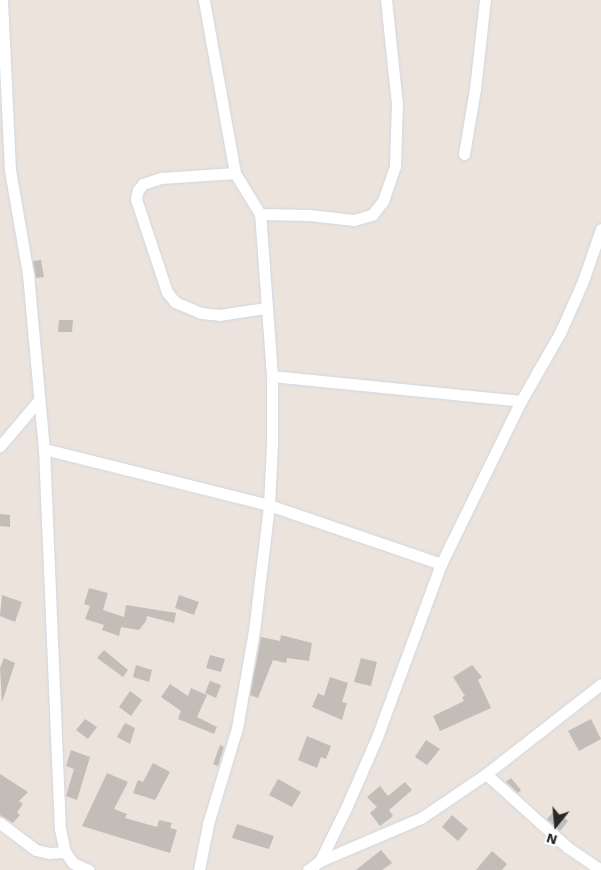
<!DOCTYPE html>
<html>
<head>
<meta charset="utf-8">
<style>
  body { margin:0 }
  #map { position:relative; width:601px; height:870px; overflow:hidden; background:#ebe3dc; font-family:"Work Sans",sans-serif }
  div>[style] { position:absolute }
  .building>* { inset:0; background:#c3bdb8 }
  .roads { filter:drop-shadow(0 0 1px #d1d6e2) drop-shadow(0 0 1px #d1d6e2) }
  .street>* { height:11px; margin:-5.5px; padding:0 5.5px; transform-origin:5.5px; border-radius:5.5px; background:#fff }
  span { translate:-50% -50%; white-space:nowrap; text-align:center; line-height:1.15; -webkit-text-stroke:4.5px #fff; paint-order:stroke }
  .north { position:absolute; left:531px; top:800px; width:50px; height:50px; -webkit-text-stroke:4px #fff; paint-order:stroke; rotate:197deg; font-size:14px; font-weight:700; line-height:20px; text-align:center; color:#292929 }
  .north::after { content:''; display:block; margin:auto; width:18px; height:22px; background:#292929; clip-path:polygon(50% 0,100% 100%,50% 72%,0 100%) }
</style>
</head>
<body>
<div id="map">
  <div class="building">
    <div style="clip-path:polygon(41px 260px,44px 277px,36px 278px,33px 261px)"></div>
    <div style="clip-path:polygon(59px 320px,73px 320px,72px 332px,58px 332px)"></div>
    <div style="clip-path:polygon(0 514px,10px 515px,10px 527px,0 526px)"></div>
    <div style="clip-path:polygon(89px 588px,108px 593px,103px 610px,124px 617px,126px 605px,176px 613px,174px 623px,147px 616px,146px 621px,139px 630px,121px 627px,119px 636px,102px 630px,104px 625px,85px 619px,90px 606px,84px 604px)"></div>
    <div style="clip-path:polygon(2px 595px,22px 602px,15px 622px,0 616px)"></div>
    <div style="clip-path:polygon(179px 595px,199px 602px,194px 615px,175px 608px)"></div>
    <div style="clip-path:polygon(281px 635px,312px 643px,309px 661px,287px 658px,286px 663px,273px 660px,258px 698px,250px 695px,261px 637px,280px 641px)"></div>
    <div style="clip-path:polygon(104px 650px,128px 670px,123px 677px,97px 658px)"></div>
    <div style="clip-path:polygon(210px 655px,225px 659px,221px 672px,206px 668px)"></div>
    <div style="clip-path:polygon(4px 658px,15px 663px,2px 702px,0 668px)"></div>
    <div style="clip-path:polygon(361px 658px,377px 662px,371px 686px,354px 682px)"></div>
    <div style="clip-path:polygon(136px 665px,152px 670px,149px 682px,133px 677px)"></div>
    <div style="clip-path:polygon(472px 665px,482px 677px,478px 680px,491px 708px,440px 731px,433px 716px,464px 701px,462px 697px,465px 696px,453px 677px)"></div>
    <div style="clip-path:polygon(330px 677px,348px 683px,342px 702px,347px 703px,342px 720px,312px 707px,318px 693px,324px 696px)"></div>
    <div style="clip-path:polygon(210px 681px,221px 685px,216px 698px,205px 693px)"></div>
    <div style="clip-path:polygon(170px 684px,188px 696px,191px 688px,207px 695px,197px 717px,217px 727px,214px 734px,178px 719px,181px 711px,161px 697px)"></div>
    <div style="clip-path:polygon(130px 691px,142px 700px,131px 716px,119px 707px)"></div>
    <div style="clip-path:polygon(85px 719px,97px 727px,88px 739px,76px 730px)"></div>
    <div style="clip-path:polygon(591px 719px,601px 739px,579px 751px,568px 731px)"></div>
    <div style="clip-path:polygon(125px 723px,135px 728px,130px 744px,117px 737px)"></div>
    <div style="clip-path:polygon(307px 736px,331px 746px,326px 759px,321px 757px,317px 768px,298px 760px)"></div>
    <div style="clip-path:polygon(426px 740px,440px 749px,427px 765px,415px 757px)"></div>
    <div style="clip-path:polygon(220px 745px,224px 747px,218px 766px,213px 764px)"></div>
    <div style="clip-path:polygon(71px 750px,90px 757px,77px 800px,66px 796px,74px 769px,66px 766px)"></div>
    <div style="clip-path:polygon(153px 763px,170px 772px,155px 800px,133px 793px,138px 780px,143px 782px)"></div>
    <div style="clip-path:polygon(107px 773px,128px 782px,114px 809px,127px 814px,125px 818px,157px 827px,159px 820px,172px 823px,170px 828px,177px 830px,170px 853px,82px 826px)"></div>
    <div style="clip-path:polygon(0 774px,28px 792px,19px 801px,23px 804px,17px 812px,20px 815px,13px 823px,0 815px)"></div>
    <div style="clip-path:polygon(511px 778px,521px 790px,518px 793px,506px 782px)"></div>
    <div style="clip-path:polygon(278px 779px,301px 792px,292px 807px,269px 795px)"></div>
    <div style="clip-path:polygon(405px 782px,412px 790px,389px 810px,393px 816px,380px 826px,370px 813px,377px 807px,367px 797px,380px 786px,388px 796px)"></div>
    <div style="clip-path:polygon(555px 810px,568px 821px,560px 831px,547px 819px)"></div>
    <div style="clip-path:polygon(452px 815px,468px 829px,458px 841px,442px 827px)"></div>
    <div style="clip-path:polygon(237px 824px,274px 836px,269px 849px,232px 838px)"></div>
    <div style="clip-path:polygon(381px 850px,392px 863px,382px 870px,356px 870px)"></div>
    <div style="clip-path:polygon(492px 851px,507px 864px,502px 870px,476px 870px)"></div>
  </div>
  <div class="roads">
    <div class="street">
      <div style="left:2px;top:0;width:170px;rotate:87.3deg"></div>
      <div style="left:10px;top:170px;width:106px;rotate:80.2deg"></div>
      <div style="left:28px;top:274px;width:176px;rotate:84.8deg"></div>
      <div style="left:44px;top:449px;width:380px;rotate:87.6deg"></div>
      <div style="left:60px;top:829px;width:24px;rotate:78deg"></div>
      <div style="left:65px;top:852px;width:14px;rotate:54deg"></div>
      <div style="left:73px;top:863px;width:17px;rotate:24deg"></div>
      <div style="left:464px;top:154px;width:66px;rotate:-80.4deg"></div>
      <div style="left:475px;top:89px;width:90px;rotate:-83.6deg"></div>
      <div style="left:235px;top:173px;width:74px;rotate:176.1deg"></div>
      <div style="left:161px;top:178px;width:19px;rotate:162deg"></div>
      <div style="left:143px;top:184px;width:8px;rotate:130deg"></div>
      <div style="left:138px;top:190px;width:9px;rotate:103deg"></div>
      <div style="left:136px;top:199px;width:98px;rotate:71.6deg"></div>
      <div style="left:167px;top:292px;width:13px;rotate:51deg"></div>
      <div style="left:175px;top:302px;width:28px;rotate:23deg"></div>
      <div style="left:201px;top:313px;width:18px;rotate:6deg"></div>
      <div style="left:219px;top:315px;width:48px;rotate:-8.5deg"></div>
      <div style="left:260px;top:214px;width:49px;rotate:1.2deg"></div>
      <div style="left:309px;top:215px;width:45px;rotate:6.3deg"></div>
      <div style="left:354px;top:220px;width:19px;rotate:-16deg"></div>
      <div style="left:372px;top:215px;width:18px;rotate:-52deg"></div>
      <div style="left:383px;top:201px;width:37px;rotate:-71deg"></div>
      <div style="left:395px;top:166px;width:62px;rotate:-88.2deg"></div>
      <div style="left:397px;top:104px;width:105px;rotate:-96deg"></div>
      <div style="left:272px;top:376px;width:250px;rotate:5.7deg"></div>
      <div style="left:0;top:446px;width:60px;rotate:-49.7deg"></div>
      <div style="left:44px;top:449px;width:232px;rotate:14deg"></div>
      <div style="left:269px;top:505px;width:182px;rotate:18.9deg"></div>
      <div style="left:486px;top:774px;width:109px;rotate:42deg"></div>
      <div style="left:567px;top:847px;width:41px;rotate:34.1deg"></div>
      <div style="left:0;top:823px;width:45px;rotate:36.9deg"></div>
      <div style="left:36px;top:850px;width:13px;rotate:13deg"></div>
      <div style="left:49px;top:853px;width:16px;rotate:-4deg"></div>
      <div style="left:320px;top:861px;width:110px;rotate:-23.1deg"></div>
      <div style="left:421px;top:818px;width:78px;rotate:-34.1deg"></div>
      <div style="left:486px;top:774px;width:146px;rotate:-38deg"></div>
      <div style="left:199px;top:870px;width:47px;rotate:-78.9deg"></div>
      <div style="left:208px;top:824px;width:100px;rotate:-73.2deg"></div>
      <div style="left:237px;top:728px;width:98px;rotate:-80.1deg"></div>
      <div style="left:254px;top:631px;width:127px;rotate:-83.2deg"></div>
      <div style="left:269px;top:505px;width:62px;rotate:-87.2deg"></div>
      <div style="left:272px;top:443px;width:67px;rotate:-90deg"></div>
      <div style="left:272px;top:376px;width:162px;rotate:-94.2deg"></div>
      <div style="left:260px;top:214px;width:48px;rotate:-121.4deg"></div>
      <div style="left:235px;top:173px;width:176px;rotate:-100.2deg"></div>
      <div style="left:308px;top:870px;width:15px;rotate:-37deg"></div>
      <div style="left:320px;top:861px;width:59px;rotate:-63.9deg"></div>
      <div style="left:346px;top:808px;width:77px;rotate:-66.4deg"></div>
      <div style="left:377px;top:737px;width:184px;rotate:-69.7deg"></div>
      <div style="left:441px;top:564px;width:182px;rotate:-63.9deg"></div>
      <div style="left:521px;top:401px;width:78px;rotate:-60.2deg"></div>
      <div style="left:560px;top:333px;width:57px;rotate:-66.1deg"></div>
      <div style="left:583px;top:281px;width:55px;rotate:-70.9deg"></div>
    </div>
  </div>
  <div class="north">N</div>
</div>
</body>
</html>
